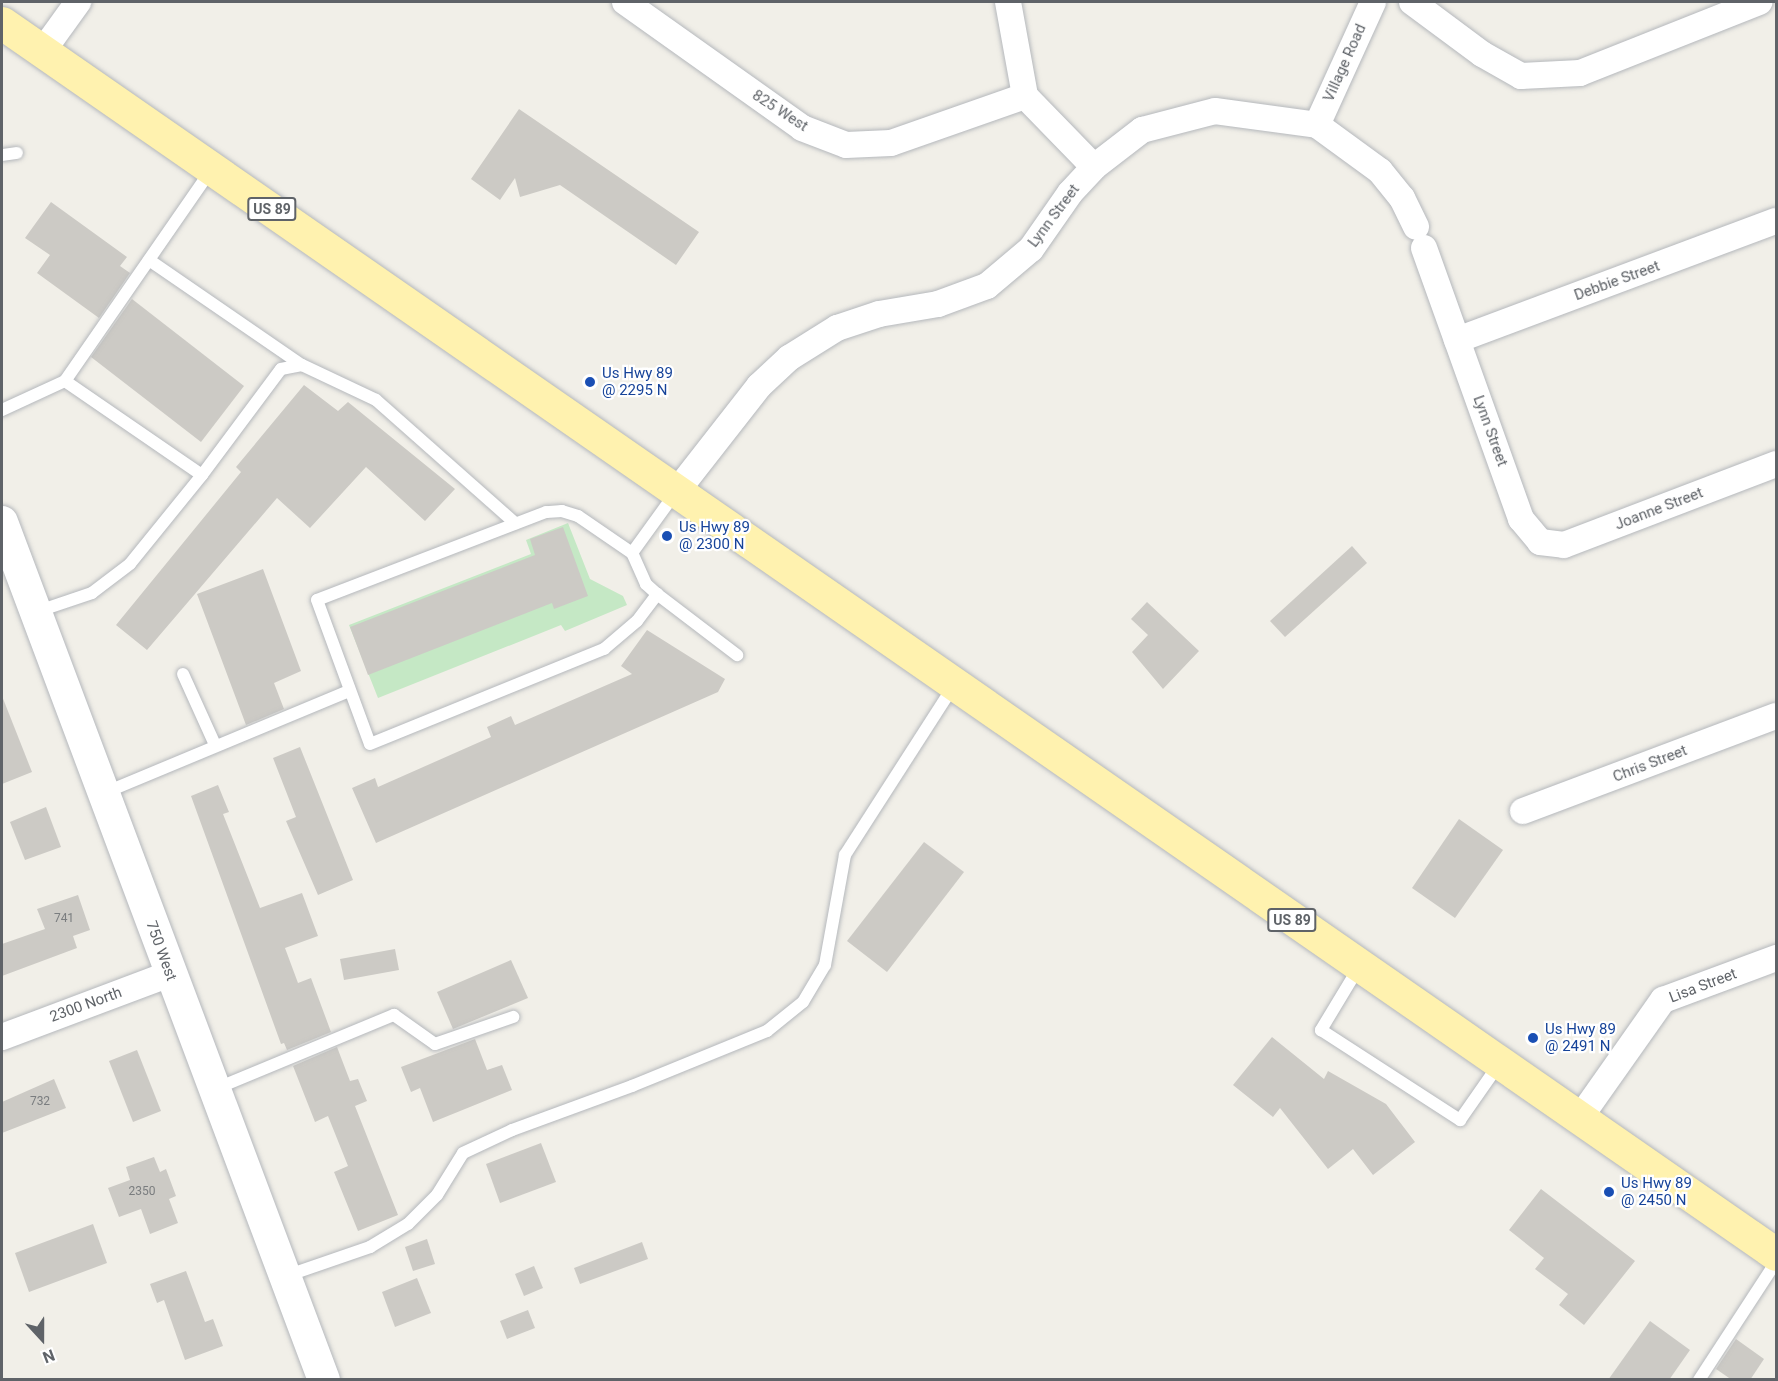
<!DOCTYPE html>
<html>
<head>
<meta charset="utf-8">
<style>
  body { margin:0 }
  #map { position:relative; width:1778px; height:1381px; overflow:hidden; background:#f1efe8; font-family:Roboto,sans-serif }
  div>[style] { position:absolute }
  .green>* { inset:0; background:#c5e8c5 }
  .building>* { inset:0; background:#cccac5 }
  .roads { filter:drop-shadow(0 0 2px #b5b8bc) drop-shadow(0 0 2px #b5b8bc) }
  .service>* { height:12px; margin:-6px; padding:0 6px; transform-origin:6px; border-radius:6px; background:#fff }
  .minor>* { height:26px; margin:-13px; padding:0 13px; transform-origin:13px; border-radius:13px; background:#fff }
  .tertiary>* { height:32px; margin:-16px; padding:0 16px; transform-origin:16px; border-radius:16px; background:#fff }
  .primary>* { height:33px; margin:-16.5px; padding:0 16.5px; transform-origin:16.5px; border-radius:16.5px; background:#fff2af }
  .dots>* { width:16px; height:16px; translate:-50% -50%; box-sizing:border-box; border:3px solid #fff; border-radius:50% }
  span { translate:-50% -50%; white-space:nowrap; text-align:center; line-height:1.15; -webkit-text-stroke:4.5px #fff; paint-order:stroke }
  .number-label { font-size:12px; color:#7a7d7f }
  .number-label span { -webkit-text-stroke-width:0 }
  .shield-label span { padding:2px 4px; background:#fff; border:2px solid; border-radius:4px; -webkit-text-stroke-width:0 }
  .shield-label { font-size:14px; color:#5f6368; font-weight:700 }
  .street-label { font-size:15px; color:#5f6368 }
  .transit-label { font-size:15px; color:#164399 }
  .left { translate:0 -50%; text-align:left }
  .frame { position:absolute; inset:0; border:3px solid #5f6368; pointer-events:none }
  .north { position:absolute; left:12px; top:1309px; width:60px; height:60px; -webkit-text-stroke:4px #fff; paint-order:stroke; rotate:159deg; font-size:16px; font-weight:700; line-height:24px; text-align:center; color:#5f6368 }
  .north::after { content:''; display:block; margin:auto; width:21px; height:27px; background:#5f6368; clip-path:polygon(50% 0,100% 100%,50% 72%,0 100%) }
</style>
</head>
<body>
<div id="map">
  <div class="green">
    <div style="clip-path:polygon(568px 523px,590px 579px,623px 596px,627px 605px,565px 631px,561px 625px,378px 698px,349px 625px,531px 554px,526px 540px)"></div>
  </div>
  <div class="building">
    <div style="clip-path:polygon(519px 109px,699px 232px,676px 265px,560px 185px,520px 197px,515px 178px,500px 200px,471px 179px)"></div>
    <div style="clip-path:polygon(51px 202px,127px 257px,120px 266px,130px 273px,99px 318px,37px 273px,50px 255px,25px 238px)"></div>
    <div style="clip-path:polygon(132px 299px,244px 386px,201px 442px,91px 357px)"></div>
    <div style="clip-path:polygon(304px 385px,338px 411px,348px 402px,455px 489px,425px 521px,366px 467px,310px 528px,277px 498px,147px 650px,116px 625px,241px 472px,236px 467px)"></div>
    <div style="clip-path:polygon(563px 527px,588px 596px,554px 609px,552px 603px,368px 675px,350px 627px,535px 555px,530px 539px)"></div>
    <div style="clip-path:polygon(1352px 546px,1367px 563px,1285px 637px,1270px 621px)"></div>
    <div style="clip-path:polygon(263px 569px,301px 671px,274px 683px,284px 709px,246px 725px,197px 594px)"></div>
    <div style="clip-path:polygon(1147px 602px,1199px 651px,1163px 689px,1132px 652px,1148px 635px,1131px 619px)"></div>
    <div style="clip-path:polygon(647px 630px,725px 679px,718px 692px,376px 843px,352px 788px,375px 778px,378px 787px,491px 737px,487px 727px,511px 716px,515px 725px,632px 674px,621px 666px)"></div>
    <div style="clip-path:polygon(2px 696px,32px 772px,2px 784px)"></div>
    <div style="clip-path:polygon(300px 747px,353px 880px,318px 895px,286px 821px,296px 817px,273px 758px)"></div>
    <div style="clip-path:polygon(218px 785px,229px 812px,223px 814px,260px 908px,302px 893px,318px 936px,285px 948px,298px 983px,311px 978px,331px 1032px,287px 1050px,284px 1043px,281px 1044px,191px 796px)"></div>
    <div style="clip-path:polygon(46px 807px,61px 847px,25px 860px,10px 822px)"></div>
    <div style="clip-path:polygon(1459px 819px,1503px 850px,1455px 918px,1412px 888px)"></div>
    <div style="clip-path:polygon(924px 842px,964px 872px,887px 972px,847px 941px)"></div>
    <div style="clip-path:polygon(78px 895px,90px 930px,73px 936px,77px 948px,2px 976px,2px 944px,45px 929px,37px 909px)"></div>
    <div style="clip-path:polygon(395px 949px,399px 970px,344px 980px,340px 959px)"></div>
    <div style="clip-path:polygon(511px 960px,528px 998px,453px 1029px,437px 992px)"></div>
    <div style="clip-path:polygon(1272px 1037px,1324px 1079px,1328px 1071px,1386px 1104px,1415px 1142px,1373px 1175px,1353px 1149px,1328px 1169px,1280px 1108px,1273px 1117px,1233px 1085px)"></div>
    <div style="clip-path:polygon(475px 1039px,487px 1070px,502px 1065px,512px 1090px,433px 1122px,420px 1088px,411px 1092px,401px 1067px)"></div>
    <div style="clip-path:polygon(337px 1047px,350px 1081px,358px 1079px,367px 1101px,355px 1106px,398px 1215px,358px 1231px,334px 1172px,348px 1166px,328px 1116px,315px 1122px,293px 1066px)"></div>
    <div style="clip-path:polygon(137px 1050px,161px 1111px,133px 1122px,109px 1061px)"></div>
    <div style="clip-path:polygon(54px 1079px,66px 1108px,2px 1133px,2px 1102px)"></div>
    <div style="clip-path:polygon(541px 1143px,556px 1182px,500px 1203px,486px 1164px)"></div>
    <div style="clip-path:polygon(154px 1157px,160px 1172px,166px 1169px,176px 1196px,169px 1199px,178px 1223px,150px 1234px,141px 1209px,119px 1217px,108px 1188px,130px 1180px,126px 1167px)"></div>
    <div style="clip-path:polygon(1541px 1189px,1635px 1261px,1584px 1325px,1559px 1305px,1568px 1294px,1535px 1269px,1544px 1258px,1509px 1230px)"></div>
    <div style="clip-path:polygon(93px 1224px,107px 1263px,29px 1292px,15px 1253px)"></div>
    <div style="clip-path:polygon(427px 1239px,435px 1264px,413px 1271px,405px 1247px)"></div>
    <div style="clip-path:polygon(642px 1242px,648px 1259px,580px 1284px,574px 1268px)"></div>
    <div style="clip-path:polygon(534px 1266px,543px 1288px,524px 1296px,515px 1274px)"></div>
    <div style="clip-path:polygon(186px 1271px,205px 1322px,213px 1319px,223px 1346px,185px 1360px,164px 1300px,157px 1303px,150px 1284px)"></div>
    <div style="clip-path:polygon(417px 1278px,431px 1313px,395px 1327px,382px 1292px)"></div>
    <div style="clip-path:polygon(528px 1310px,535px 1328px,507px 1339px,500px 1321px)"></div>
    <div style="clip-path:polygon(1650px 1321px,1690px 1350px,1669px 1380px,1608px 1380px)"></div>
    <div style="clip-path:polygon(1736px 1339px,1764px 1359px,1750px 1380px,1732px 1380px,1716px 1369px)"></div>
  </div>
  <div class="roads">
    <div class="service">
      <div style="left:2px;top:155px;width:15px;rotate:-8deg"></div>
      <div style="left:149px;top:260px;width:186px;rotate:34.5deg"></div>
      <div style="left:65px;top:381px;width:257px;rotate:-55.3deg"></div>
      <div style="left:2px;top:410px;width:69px;rotate:-24.7deg"></div>
      <div style="left:65px;top:381px;width:166px;rotate:34.5deg"></div>
      <div style="left:202px;top:475px;width:114px;rotate:129deg"></div>
      <div style="left:130px;top:564px;width:48px;rotate:142.7deg"></div>
      <div style="left:92px;top:593px;width:59px;rotate:161.3deg"></div>
      <div style="left:202px;top:475px;width:132px;rotate:-53.3deg"></div>
      <div style="left:281px;top:369px;width:21px;rotate:-11deg"></div>
      <div style="left:302px;top:365px;width:82px;rotate:25.3deg"></div>
      <div style="left:376px;top:400px;width:186px;rotate:41.5deg"></div>
      <div style="left:632px;top:553px;width:65px;rotate:-145.6deg"></div>
      <div style="left:578px;top:516px;width:17px;rotate:-163deg"></div>
      <div style="left:562px;top:511px;width:16px;rotate:176deg"></div>
      <div style="left:546px;top:512px;width:245px;rotate:159deg"></div>
      <div style="left:317px;top:600px;width:153px;rotate:69.8deg"></div>
      <div style="left:370px;top:744px;width:253px;rotate:-22.1deg"></div>
      <div style="left:604px;top:649px;width:43px;rotate:-40.3deg"></div>
      <div style="left:637px;top:621px;width:34px;rotate:-53deg"></div>
      <div style="left:657px;top:594px;width:15px;rotate:-138deg"></div>
      <div style="left:646px;top:584px;width:34px;rotate:-114deg"></div>
      <div style="left:632px;top:553px;width:75px;rotate:-54.2deg"></div>
      <div style="left:657px;top:594px;width:101px;rotate:37.3deg"></div>
      <div style="left:183px;top:674px;width:78px;rotate:65.7deg"></div>
      <div style="left:104px;top:793px;width:265px;rotate:-22.6deg"></div>
      <div style="left:1359px;top:967px;width:74px;rotate:121.1deg"></div>
      <div style="left:1321px;top:1030px;width:166px;rotate:32.9deg"></div>
      <div style="left:1460px;top:1120px;width:68px;rotate:-55.1deg"></div>
      <div style="left:215px;top:1089px;width:194px;rotate:-22.5deg"></div>
      <div style="left:394px;top:1015px;width:50px;rotate:35.3deg"></div>
      <div style="left:435px;top:1044px;width:83px;rotate:-19.1deg"></div>
      <div style="left:286px;top:1276px;width:89px;rotate:-19deg"></div>
      <div style="left:370px;top:1247px;width:44px;rotate:-31.2deg"></div>
      <div style="left:408px;top:1224px;width:41px;rotate:-45deg"></div>
      <div style="left:437px;top:1195px;width:49px;rotate:-58.2deg"></div>
      <div style="left:463px;top:1153px;width:54px;rotate:-25.1deg"></div>
      <div style="left:512px;top:1130px;width:128px;rotate:-20.1deg"></div>
      <div style="left:632px;top:1086px;width:146px;rotate:-22.2deg"></div>
      <div style="left:767px;top:1031px;width:46px;rotate:-38.9deg"></div>
      <div style="left:803px;top:1002px;width:43px;rotate:-59.3deg"></div>
      <div style="left:825px;top:965px;width:112px;rotate:-79.7deg"></div>
      <div style="left:845px;top:855px;width:202px;rotate:-57.3deg"></div>
      <div style="left:1699px;top:1380px;width:141px;rotate:-56.9deg"></div>
    </div>
    <div class="minor">
      <div style="left:625px;top:2px;width:217px;rotate:35.4deg"></div>
      <div style="left:802px;top:128px;width:47px;rotate:21.1deg"></div>
      <div style="left:846px;top:145px;width:45px;rotate:-2.5deg"></div>
      <div style="left:891px;top:143px;width:142px;rotate:-19.3deg"></div>
      <div style="left:1008px;top:2px;width:96px;rotate:79.7deg"></div>
      <div style="left:1025px;top:96px;width:99px;rotate:45.8deg"></div>
      <div style="left:1412px;top:2px;width:87px;rotate:36.6deg"></div>
      <div style="left:1482px;top:54px;width:45px;rotate:29.4deg"></div>
      <div style="left:1521px;top:76px;width:59px;rotate:-2.9deg"></div>
      <div style="left:1580px;top:73px;width:193px;rotate:-21.6deg"></div>
      <div style="left:42px;top:52px;width:62px;rotate:-54.2deg"></div>
      <div style="left:1317px;top:125px;width:135px;rotate:-65.5deg"></div>
      <div style="left:1424px;top:248px;width:288px;rotate:70.3deg"></div>
      <div style="left:1521px;top:519px;width:30px;rotate:50deg"></div>
      <div style="left:1540px;top:542px;width:24px;rotate:7deg"></div>
      <div style="left:1564px;top:545px;width:227px;rotate:-20.9deg"></div>
      <div style="left:1457px;top:340px;width:340px;rotate:-20.5deg"></div>
      <div style="left:677px;top:491px;width:133px;rotate:-52deg"></div>
      <div style="left:759px;top:386px;width:41px;rotate:-43deg"></div>
      <div style="left:789px;top:358px;width:57px;rotate:-32deg"></div>
      <div style="left:837px;top:328px;width:44px;rotate:-18.4deg"></div>
      <div style="left:879px;top:314px;width:60px;rotate:-9.6deg"></div>
      <div style="left:938px;top:304px;width:52px;rotate:-20.2deg"></div>
      <div style="left:987px;top:286px;width:57px;rotate:-40.1deg"></div>
      <div style="left:1031px;top:249px;width:68px;rotate:-55.1deg"></div>
      <div style="left:1070px;top:193px;width:35px;rotate:-47deg"></div>
      <div style="left:1094px;top:167px;width:61px;rotate:-37.6deg"></div>
      <div style="left:1142px;top:130px;width:75px;rotate:-14.6deg"></div>
      <div style="left:1215px;top:111px;width:103px;rotate:7.8deg"></div>
      <div style="left:1317px;top:125px;width:78px;rotate:36.1deg"></div>
      <div style="left:1380px;top:171px;width:35px;rotate:51deg"></div>
      <div style="left:1402px;top:198px;width:32px;rotate:64deg"></div>
      <div style="left:1523px;top:811px;width:270px;rotate:-20.6deg"></div>
      <div style="left:2px;top:1037px;width:179px;rotate:-20.6deg"></div>
      <div style="left:1579px;top:1119px;width:146px;rotate:-54.8deg"></div>
      <div style="left:1663px;top:1000px;width:121px;rotate:-20.4deg"></div>
    </div>
    <div class="tertiary">
      <div style="left:2px;top:522px;width:916px;rotate:69.43deg"></div>
    </div>
    <div class="primary">
      <div style="left:2px;top:23px;width:2159px;rotate:34.76deg"></div>
    </div>
  </div>
  <div class="dots">
    <div style="left:590px;top:382px;background:#1a4fb4"></div>
    <div style="left:667px;top:536px;background:#1a4fb4"></div>
    <div style="left:1533px;top:1038px;background:#1a4fb4"></div>
    <div style="left:1609px;top:1192px;background:#1a4fb4"></div>
  </div>
  <div class="number-label">
    <span style="left:64px;top:919px">741</span>
    <span style="left:40px;top:1102px">732</span>
    <span style="left:142px;top:1192px">2350</span>
  </div>
  <div class="shield-label">
    <span style="left:272px;top:209px">US 89</span>
    <span style="left:1292px;top:920px">US 89</span>
  </div>
  <div class="street-label">
    <span style="left:1345px;top:63px;rotate:-66deg">Village Road</span>
    <span style="left:780px;top:111px;rotate:33deg">825 West</span>
    <span style="left:1054px;top:216px;rotate:-53deg">Lynn Street</span>
    <span style="left:1617px;top:281px;rotate:-20deg">Debbie Street</span>
    <span style="left:1490px;top:431px;rotate:70deg">Lynn Street</span>
    <span style="left:1659px;top:509px;rotate:-21deg">Joanne Street</span>
    <span style="left:1650px;top:764px;rotate:-21deg">Chris Street</span>
    <span style="left:161px;top:951px;rotate:70deg">750 West</span>
    <span style="left:1703px;top:986px;rotate:-21deg">Lisa Street</span>
    <span style="left:86px;top:1005px;rotate:-20deg">2300 North</span>
  </div>
  <div class="transit-label">
    <span class="left" style="left:602px;top:382px">Us Hwy 89<br>@ 2295 N</span>
    <span class="left" style="left:679px;top:536px">Us Hwy 89<br>@ 2300 N</span>
    <span class="left" style="left:1545px;top:1038px">Us Hwy 89<br>@ 2491 N</span>
    <span class="left" style="left:1621px;top:1192px">Us Hwy 89<br>@ 2450 N</span>
  </div>
  <div class="frame"></div>
  <div class="north">N</div>
</div>
</body>
</html>
